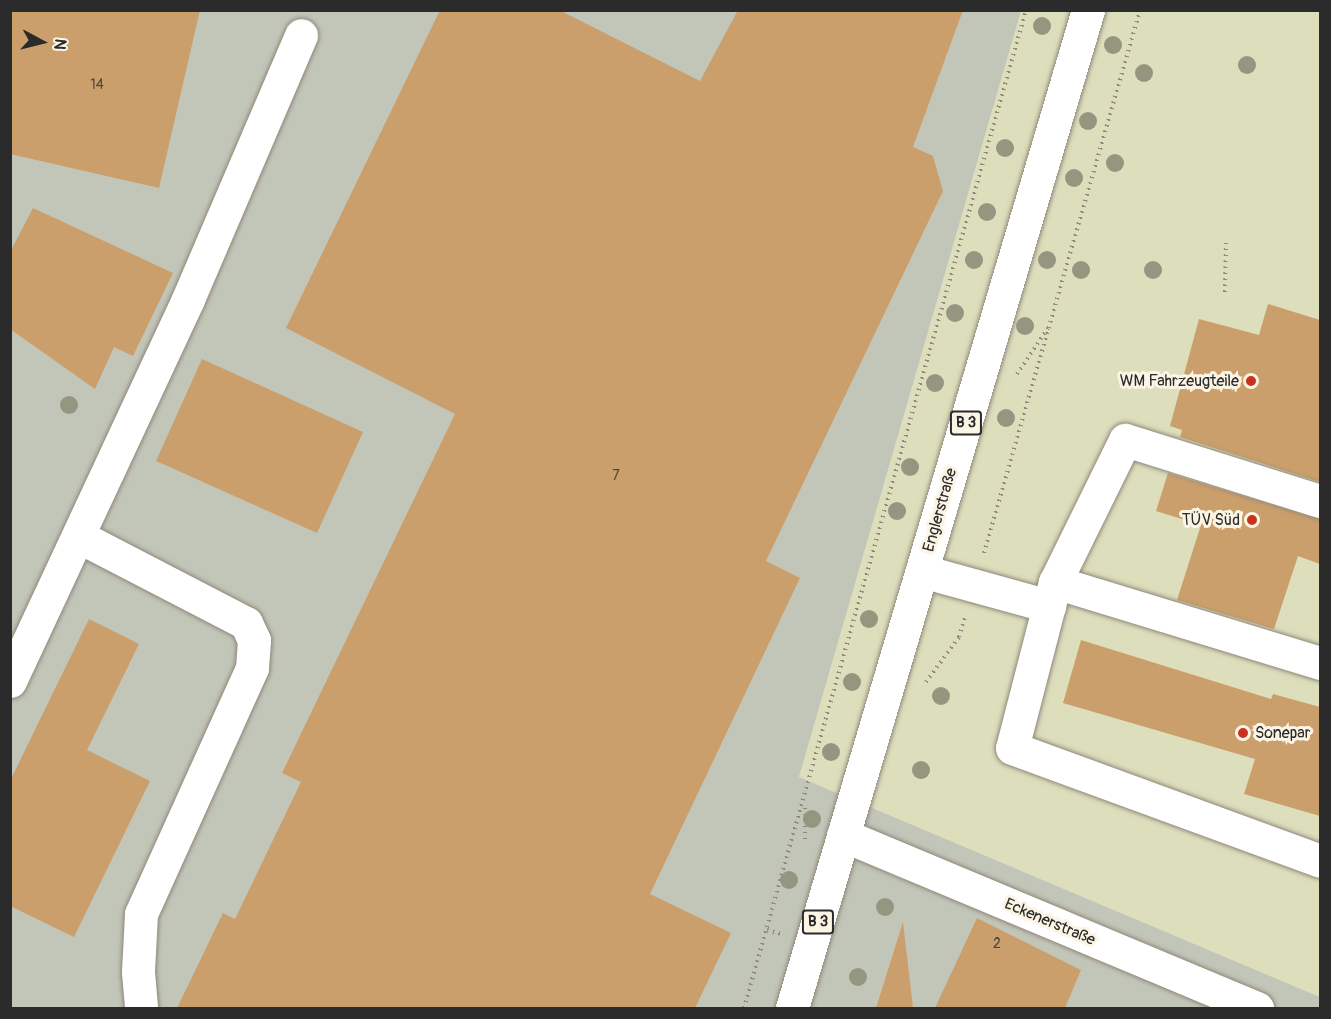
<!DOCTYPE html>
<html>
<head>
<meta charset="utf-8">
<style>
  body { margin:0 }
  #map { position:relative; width:1331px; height:1019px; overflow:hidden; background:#f7e3c9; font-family:Pangolin,sans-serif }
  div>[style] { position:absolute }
  .built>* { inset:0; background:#dcdebc }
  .industrial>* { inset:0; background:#c2c6b9 }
  .building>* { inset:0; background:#cb9f6b }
  .path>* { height:4px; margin-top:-2px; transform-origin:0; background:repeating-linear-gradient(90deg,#91877a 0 1.5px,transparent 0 6px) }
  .roads { filter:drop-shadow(0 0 2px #91877a) drop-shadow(0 0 2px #91877a) }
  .minor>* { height:33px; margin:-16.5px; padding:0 16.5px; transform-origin:16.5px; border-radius:16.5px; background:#fff }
  .major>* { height:33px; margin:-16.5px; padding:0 16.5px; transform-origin:16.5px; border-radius:16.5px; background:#fff }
  .trees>* { width:18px; height:18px; margin:-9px; border-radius:50%; background:#959680 }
  .dots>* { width:16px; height:16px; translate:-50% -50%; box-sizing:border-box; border:3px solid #fcf5e5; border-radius:50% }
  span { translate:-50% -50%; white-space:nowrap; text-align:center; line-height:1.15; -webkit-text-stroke:6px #fcf5e5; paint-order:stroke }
  .number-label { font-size:14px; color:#53483b }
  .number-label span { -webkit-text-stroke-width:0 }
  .shield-label span { padding:2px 4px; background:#fcf5e5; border:2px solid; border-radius:4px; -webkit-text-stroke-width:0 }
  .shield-label { font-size:15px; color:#2b2b2b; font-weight:700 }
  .poi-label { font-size:16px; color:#2b2b2b }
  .right { translate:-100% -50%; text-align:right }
  .left { translate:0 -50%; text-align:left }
  .street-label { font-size:16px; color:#2b2b2b }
  .frame { position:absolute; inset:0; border:12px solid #2b2b2b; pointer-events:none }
  .north { position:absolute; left:12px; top:12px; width:60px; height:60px; -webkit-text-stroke:4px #fcf5e5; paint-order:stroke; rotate:97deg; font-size:16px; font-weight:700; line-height:24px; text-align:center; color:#2b2b2b }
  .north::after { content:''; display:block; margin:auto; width:21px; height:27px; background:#2b2b2b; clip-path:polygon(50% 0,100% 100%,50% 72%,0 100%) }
</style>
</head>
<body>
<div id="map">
  <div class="built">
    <div style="clip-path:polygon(1021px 11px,1320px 11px,1320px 997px,799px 777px)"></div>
  </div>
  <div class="industrial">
    <div style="clip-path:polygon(10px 11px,1021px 11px,799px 777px,1320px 997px,1320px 1008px,11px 1008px)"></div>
  </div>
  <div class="building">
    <div style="clip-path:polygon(10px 10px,200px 10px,159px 188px,10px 154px)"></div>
    <div style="clip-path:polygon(440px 10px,559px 10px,700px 81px,738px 10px,963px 10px,913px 147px,933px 156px,943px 191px,766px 561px,800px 578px,650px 894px,731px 933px,695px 1008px,177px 1008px,223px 913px,235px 919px,301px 782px,282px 773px,455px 414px,286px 328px)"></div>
    <div style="clip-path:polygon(33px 208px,173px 273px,133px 356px,114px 347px,95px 389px,10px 329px,10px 252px)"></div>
    <div style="clip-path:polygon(1268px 304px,1320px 320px,1320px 482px,1180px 437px,1182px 430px,1170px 426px,1199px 319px,1259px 335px)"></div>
    <div style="clip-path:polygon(202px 359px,363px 432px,317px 533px,156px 461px)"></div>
    <div style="clip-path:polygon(1168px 473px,1320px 519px,1320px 564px,1298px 556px,1274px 629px,1177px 600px,1201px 525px,1156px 511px)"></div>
    <div style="clip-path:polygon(89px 619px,139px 644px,87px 750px,150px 781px,74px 937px,10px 906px,10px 781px)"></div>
    <div style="clip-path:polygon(1081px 640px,1271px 699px,1273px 694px,1320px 707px,1320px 816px,1244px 794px,1255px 759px,1063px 703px)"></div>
    <div style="clip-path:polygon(977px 918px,1081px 970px,1065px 1008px,935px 1008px)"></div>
    <div style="clip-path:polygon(903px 922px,913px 1008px,876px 1008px)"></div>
  </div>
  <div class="path">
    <div style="left:1225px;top:292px;width:49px;rotate:-88.8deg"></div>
    <div style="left:1017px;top:374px;width:55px;rotate:-56deg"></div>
    <div style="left:984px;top:553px;width:565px;rotate:-73.97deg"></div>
    <div style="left:926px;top:682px;width:56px;rotate:-53.7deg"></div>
    <div style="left:959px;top:637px;width:21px;rotate:-73deg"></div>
    <div style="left:805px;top:839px;width:32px;rotate:-90deg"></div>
    <div style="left:767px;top:930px;width:15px;rotate:16deg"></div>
    <div style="left:744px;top:1008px;width:1037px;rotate:-74.22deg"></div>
  </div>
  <div class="roads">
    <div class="minor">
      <div style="left:1320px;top:501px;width:204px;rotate:-162.6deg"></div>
      <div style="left:1125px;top:440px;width:158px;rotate:116.2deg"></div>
      <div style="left:1055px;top:582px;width:171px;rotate:104.5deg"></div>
      <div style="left:1012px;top:748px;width:328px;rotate:20.1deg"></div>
      <div style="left:80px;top:537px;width:187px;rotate:27.4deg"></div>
      <div style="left:246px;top:623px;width:19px;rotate:65deg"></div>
      <div style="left:254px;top:640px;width:28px;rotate:94deg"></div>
      <div style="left:252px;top:668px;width:270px;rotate:114.3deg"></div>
      <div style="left:141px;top:914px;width:58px;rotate:93deg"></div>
      <div style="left:138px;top:972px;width:36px;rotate:85deg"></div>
      <div style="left:922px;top:571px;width:132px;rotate:15.4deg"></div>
      <div style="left:1055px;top:582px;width:277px;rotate:17deg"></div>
      <div style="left:10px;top:681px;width:421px;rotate:-65deg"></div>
      <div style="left:188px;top:299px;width:287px;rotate:-66.8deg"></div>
      <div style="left:843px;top:835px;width:449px;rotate:22.7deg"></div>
    </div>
    <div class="major">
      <div style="left:792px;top:1008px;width:1041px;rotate:-73.48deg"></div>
    </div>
  </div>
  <div class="trees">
    <div style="left:1042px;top:26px"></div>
    <div style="left:1113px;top:45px"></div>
    <div style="left:1247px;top:65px"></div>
    <div style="left:1144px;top:73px"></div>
    <div style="left:1088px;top:121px"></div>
    <div style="left:1005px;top:148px"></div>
    <div style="left:1115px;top:163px"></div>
    <div style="left:1074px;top:178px"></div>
    <div style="left:987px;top:212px"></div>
    <div style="left:974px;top:260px"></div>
    <div style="left:1047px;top:260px"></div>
    <div style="left:1081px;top:270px"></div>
    <div style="left:1153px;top:270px"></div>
    <div style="left:955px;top:313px"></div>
    <div style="left:1025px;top:326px"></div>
    <div style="left:935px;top:383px"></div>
    <div style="left:69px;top:405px"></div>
    <div style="left:1006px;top:418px"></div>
    <div style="left:910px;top:467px"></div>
    <div style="left:897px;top:511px"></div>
    <div style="left:869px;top:619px"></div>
    <div style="left:852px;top:682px"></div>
    <div style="left:941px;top:696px"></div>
    <div style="left:831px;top:752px"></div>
    <div style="left:921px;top:770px"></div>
    <div style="left:812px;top:819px"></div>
    <div style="left:789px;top:880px"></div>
    <div style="left:885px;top:907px"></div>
    <div style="left:858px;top:977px"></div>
  </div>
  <div class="dots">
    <div style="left:1251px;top:381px;background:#c8321e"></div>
    <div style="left:1252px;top:520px;background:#c8321e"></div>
    <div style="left:1243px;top:733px;background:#c8321e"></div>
  </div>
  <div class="number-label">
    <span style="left:97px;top:85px">14</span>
    <span style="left:616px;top:476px">7</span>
    <span style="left:997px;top:944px">2</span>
  </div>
  <div class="shield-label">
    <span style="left:966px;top:423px">B 3</span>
    <span style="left:818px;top:922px">B 3</span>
  </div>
  <div class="poi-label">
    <span class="right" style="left:1239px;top:381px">WM Fahrzeugteile</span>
    <span class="right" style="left:1240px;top:520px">TÜV Süd</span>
    <span class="left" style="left:1255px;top:733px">Sonepar</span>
  </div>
  <div class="street-label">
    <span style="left:940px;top:510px;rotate:-74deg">Englerstraße</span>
    <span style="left:1050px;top:922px;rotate:23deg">Eckenerstraße</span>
  </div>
  <div class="frame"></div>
  <div class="north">N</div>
</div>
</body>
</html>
